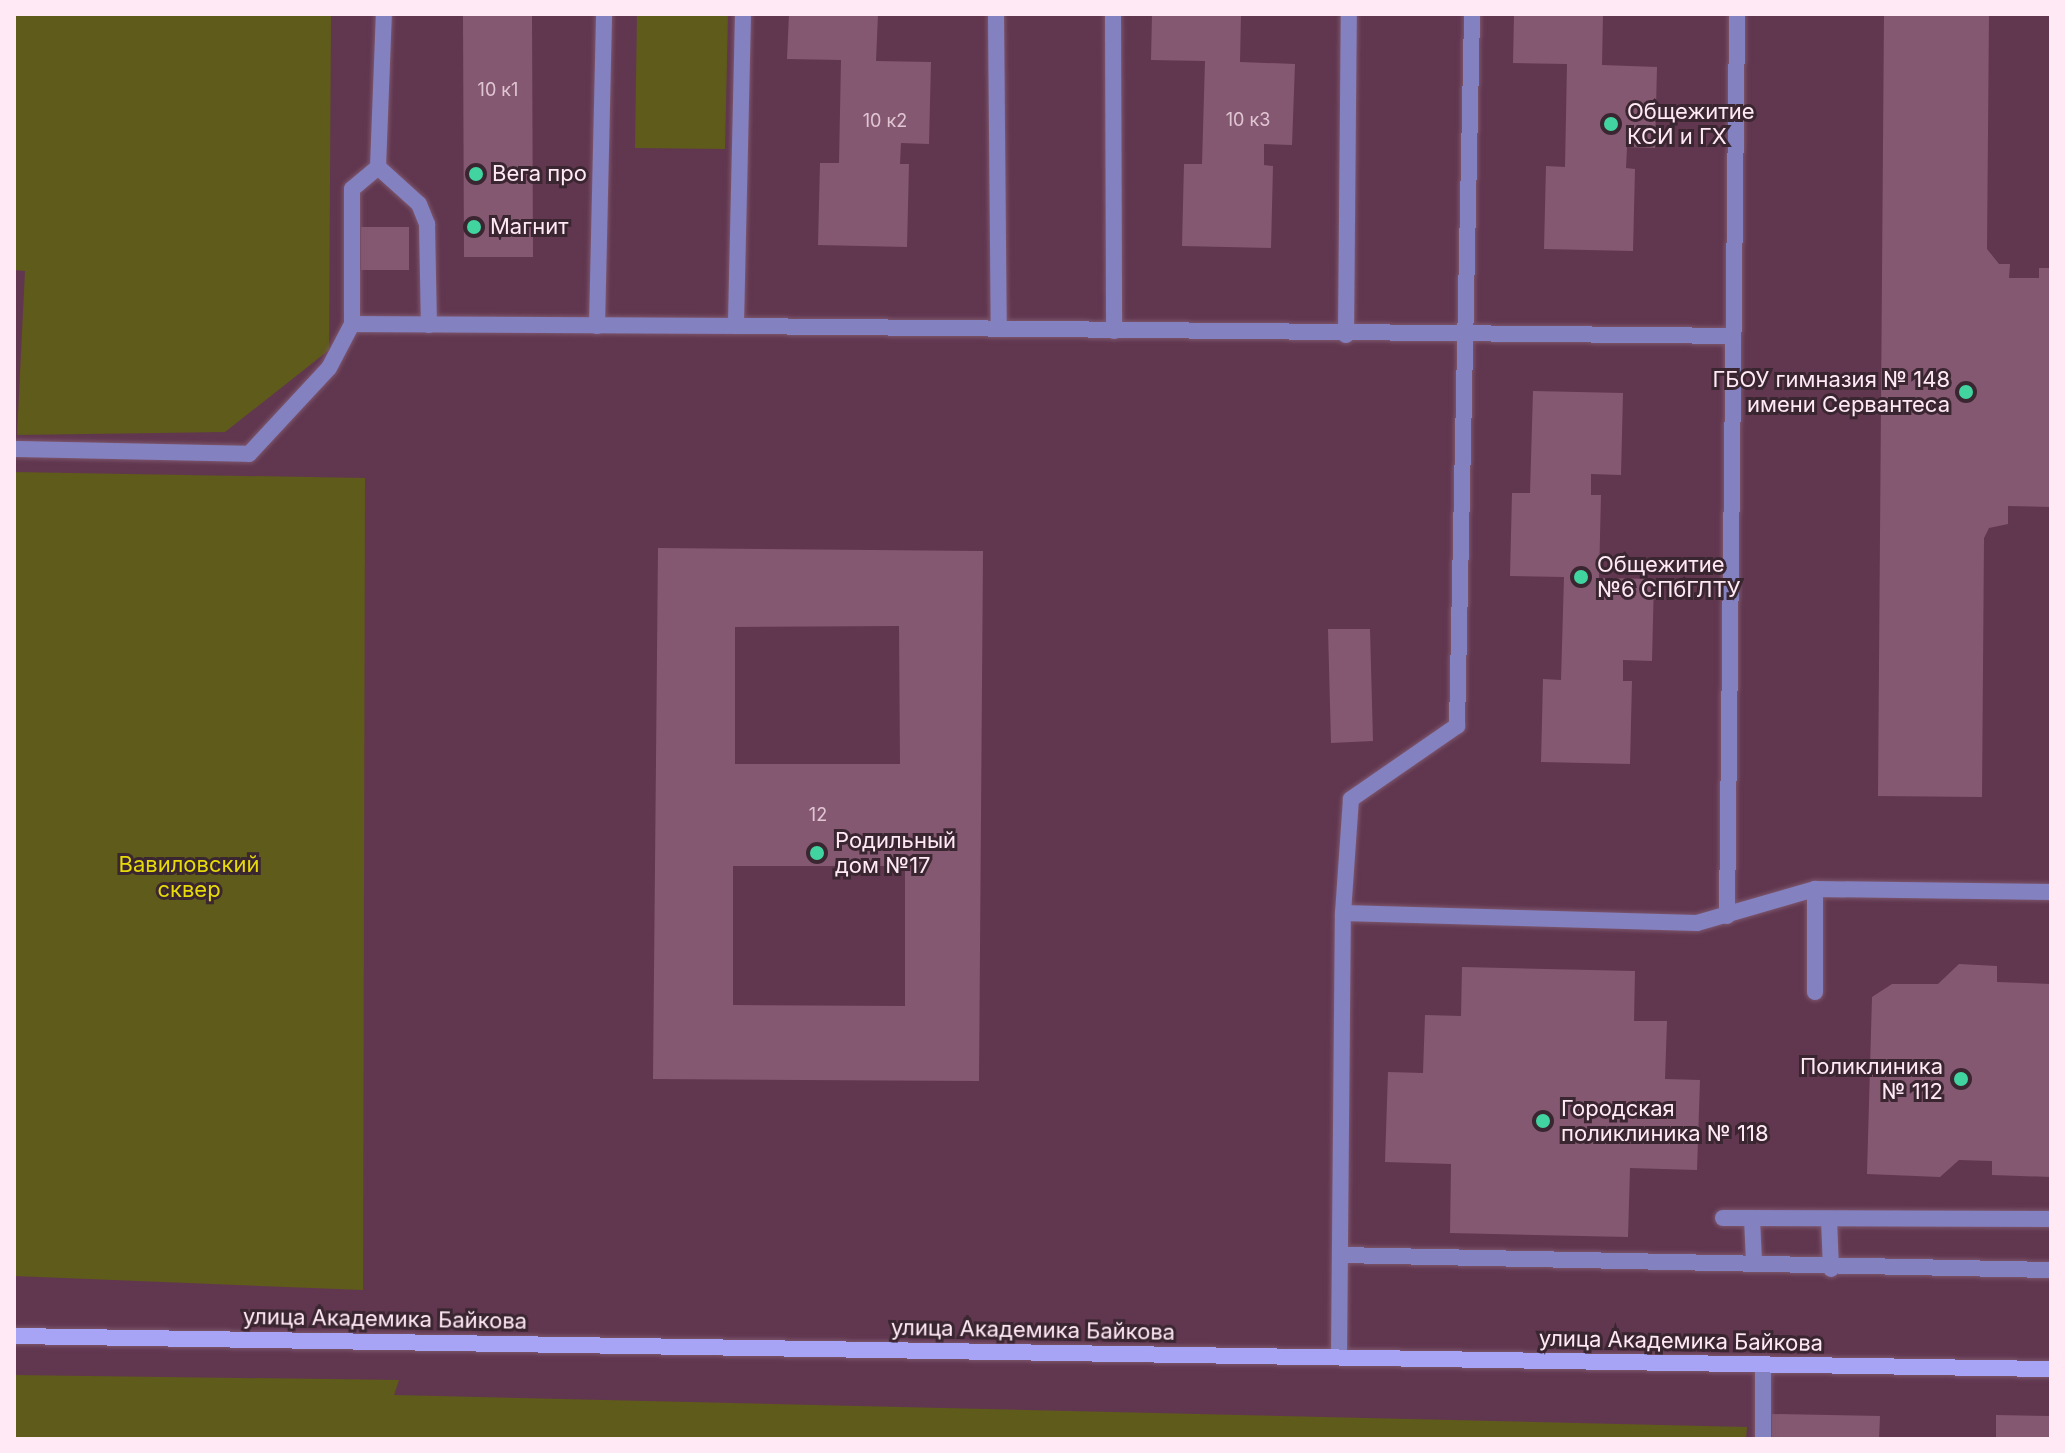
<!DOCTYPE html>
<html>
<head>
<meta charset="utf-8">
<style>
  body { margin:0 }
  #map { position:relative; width:2065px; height:1453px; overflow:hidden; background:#61374f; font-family:Inter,sans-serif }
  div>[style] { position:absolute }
  .green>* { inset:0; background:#5f5b1a }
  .building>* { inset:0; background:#855871 }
  .roads { filter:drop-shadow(0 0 2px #7d576d) drop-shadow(0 0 2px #7d576d) }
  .lane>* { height:16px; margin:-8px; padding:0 8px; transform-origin:8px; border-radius:8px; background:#8481c1 }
  .secondary>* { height:16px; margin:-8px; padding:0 8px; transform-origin:8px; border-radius:8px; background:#a7a3f5 }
  .dots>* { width:22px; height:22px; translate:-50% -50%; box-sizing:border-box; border:4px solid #3a2631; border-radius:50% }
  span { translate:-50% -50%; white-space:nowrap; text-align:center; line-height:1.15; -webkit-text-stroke:6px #3a2631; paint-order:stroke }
  .number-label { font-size:18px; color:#e0c5d3 }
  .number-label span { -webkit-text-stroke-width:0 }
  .poi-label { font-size:22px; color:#ffe9f4 }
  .left { translate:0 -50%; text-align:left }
  .right { translate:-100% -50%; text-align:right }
  .park-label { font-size:22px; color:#e6da08 }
  .street-label { font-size:22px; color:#ffe9f4 }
  .frame { position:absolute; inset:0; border:16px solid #ffe9f4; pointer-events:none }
</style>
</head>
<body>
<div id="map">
  <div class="green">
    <div style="clip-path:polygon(14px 14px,331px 14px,329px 350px,225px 432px,17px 435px,25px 271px,14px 270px)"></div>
    <div style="clip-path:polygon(637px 14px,728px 14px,725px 149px,635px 148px)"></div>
    <div style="clip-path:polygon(14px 472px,365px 478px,363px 1290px,14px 1276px)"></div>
    <div style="clip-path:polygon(14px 1375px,399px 1380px,394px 1395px,1747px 1427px,1746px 1439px,14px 1439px)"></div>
  </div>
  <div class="building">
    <div style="clip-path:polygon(463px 14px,532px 14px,533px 257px,464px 257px)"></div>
    <div style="clip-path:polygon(789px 14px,878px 14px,876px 61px,931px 62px,929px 144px,901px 143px,900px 164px,909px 164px,907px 247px,818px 245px,820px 163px,839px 163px,841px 60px,787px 59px)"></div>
    <div style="clip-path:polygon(1152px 14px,1241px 14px,1240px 62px,1295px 64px,1292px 145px,1264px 144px,1264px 165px,1273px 166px,1271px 248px,1182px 246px,1184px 164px,1202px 164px,1205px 61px,1151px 60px)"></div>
    <div style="clip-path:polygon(1514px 14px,1603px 14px,1602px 65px,1657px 67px,1655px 148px,1627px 147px,1626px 168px,1635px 169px,1633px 251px,1544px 249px,1546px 166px,1565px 167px,1567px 64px,1513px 63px)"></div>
    <div style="clip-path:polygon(1884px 14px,1989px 14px,1987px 249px,1999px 264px,2010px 264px,2009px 278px,2039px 278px,2039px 268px,2051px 268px,2051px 507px,2008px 506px,2008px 524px,1989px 528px,1984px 538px,1982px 797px,1878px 796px)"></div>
    <div style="clip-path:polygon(361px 227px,409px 227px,409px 270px,361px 270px)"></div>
    <div style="clip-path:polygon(1533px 391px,1623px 393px,1621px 475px,1591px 474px,1591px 495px,1601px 495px,1599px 578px,1654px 579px,1652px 661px,1623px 660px,1623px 681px,1632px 681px,1630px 764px,1541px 762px,1543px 679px,1561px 680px,1564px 577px,1510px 576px,1512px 493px,1530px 493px)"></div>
    <div style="clip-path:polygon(evenodd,658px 548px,983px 551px,979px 1081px,653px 1079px,658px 548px,899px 626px,900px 764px,735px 764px,735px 627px,899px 626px,658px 548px,733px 866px,905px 866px,905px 1006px,733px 1005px,733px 866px)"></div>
    <div style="clip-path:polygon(1328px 629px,1370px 629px,1373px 741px,1331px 743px)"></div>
    <div style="clip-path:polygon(1959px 964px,1997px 966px,1997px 982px,2051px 984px,2051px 1177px,1992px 1175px,1992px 1161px,1959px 1160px,1940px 1177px,1867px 1174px,1872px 997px,1892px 984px,1938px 984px)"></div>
    <div style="clip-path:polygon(1462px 967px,1635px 971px,1634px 1021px,1667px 1021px,1665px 1079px,1700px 1080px,1697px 1170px,1630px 1168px,1628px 1237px,1450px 1233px,1451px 1164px,1385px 1162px,1388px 1072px,1423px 1073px,1425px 1015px,1461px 1016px)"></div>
    <div style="clip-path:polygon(1772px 1414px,1880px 1416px,1879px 1439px,1772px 1439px)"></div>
    <div style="clip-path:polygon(1996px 1415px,2051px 1416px,2051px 1439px,1996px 1439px)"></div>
  </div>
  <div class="roads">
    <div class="lane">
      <div style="left:743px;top:14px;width:312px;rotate:91.3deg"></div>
      <div style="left:736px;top:326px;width:997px;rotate:0.57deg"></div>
      <div style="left:996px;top:14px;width:315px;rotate:89.5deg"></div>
      <div style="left:1113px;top:14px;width:317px;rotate:89.8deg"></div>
      <div style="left:378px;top:167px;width:55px;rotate:42.1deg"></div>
      <div style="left:419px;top:204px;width:22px;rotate:68deg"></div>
      <div style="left:427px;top:224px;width:101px;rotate:88.9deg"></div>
      <div style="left:352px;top:324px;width:384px;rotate:0.3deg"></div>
      <div style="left:597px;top:326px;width:312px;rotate:-88.7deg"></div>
      <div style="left:1346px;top:335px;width:321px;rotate:-89.5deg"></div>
      <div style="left:14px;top:449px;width:235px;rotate:1.2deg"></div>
      <div style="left:249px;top:454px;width:117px;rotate:-47.1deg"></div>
      <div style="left:329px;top:368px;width:50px;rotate:-62.4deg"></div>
      <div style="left:352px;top:324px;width:135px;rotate:-90deg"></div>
      <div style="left:352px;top:189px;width:34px;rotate:-40deg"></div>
      <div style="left:378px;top:167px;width:153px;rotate:-87.8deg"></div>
      <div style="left:1815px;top:889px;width:103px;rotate:90deg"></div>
      <div style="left:1343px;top:913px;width:354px;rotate:1.6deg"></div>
      <div style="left:1697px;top:923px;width:123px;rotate:-16.1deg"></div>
      <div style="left:1815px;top:889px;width:236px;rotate:0.7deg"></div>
      <div style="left:1727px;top:916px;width:902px;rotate:-89.36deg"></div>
      <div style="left:1723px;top:1218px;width:29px"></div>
      <div style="left:1829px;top:1219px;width:50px;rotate:87.7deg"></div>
      <div style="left:1340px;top:1255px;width:711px;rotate:1.21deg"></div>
      <div style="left:1754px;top:1261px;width:43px;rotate:-92.7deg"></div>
      <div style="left:1752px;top:1218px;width:299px;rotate:0.2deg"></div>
      <div style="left:1339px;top:1357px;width:444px;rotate:-89.5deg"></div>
      <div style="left:1343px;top:913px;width:114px;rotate:-86deg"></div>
      <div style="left:1351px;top:799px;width:129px;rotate:-34.6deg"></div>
      <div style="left:1457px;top:726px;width:712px;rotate:-88.79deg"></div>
      <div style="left:1763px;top:1364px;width:75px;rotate:90deg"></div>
    </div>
    <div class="secondary">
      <div style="left:14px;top:1336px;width:2037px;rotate:0.93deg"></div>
    </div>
  </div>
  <div class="dots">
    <div style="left:1611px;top:124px;background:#41d4a1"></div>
    <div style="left:476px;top:174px;background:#41d4a1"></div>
    <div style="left:474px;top:227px;background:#41d4a1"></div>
    <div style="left:1966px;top:392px;background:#41d4a1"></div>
    <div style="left:1581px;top:577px;background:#41d4a1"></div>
    <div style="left:817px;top:853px;background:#41d4a1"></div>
    <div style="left:1961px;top:1079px;background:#41d4a1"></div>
    <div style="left:1543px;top:1121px;background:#41d4a1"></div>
  </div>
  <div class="number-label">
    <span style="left:498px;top:90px">10 к1</span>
    <span style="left:1248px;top:120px">10 к3</span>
    <span style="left:885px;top:121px">10 к2</span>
    <span style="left:818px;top:815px">12</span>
  </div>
  <div class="poi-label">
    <span class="left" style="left:1627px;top:124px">Общежитие<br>КСИ и ГХ</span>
    <span class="left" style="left:492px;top:174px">Вега про</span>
    <span class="left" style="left:490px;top:227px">Магнит</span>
    <span class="right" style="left:1950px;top:392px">ГБОУ гимназия № 148<br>имени Сервантеса</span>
    <span class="left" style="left:1597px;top:577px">Общежитие<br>№6 СПбГЛТУ</span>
    <span class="left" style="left:835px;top:853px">Родильный<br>дом №17</span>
    <span class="right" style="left:1943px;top:1079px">Поликлиника<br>№ 112</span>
    <span class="left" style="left:1561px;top:1121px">Городская<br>поликлиника № 118</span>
  </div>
  <div class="park-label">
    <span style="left:189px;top:877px">Вавиловский<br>сквер</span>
  </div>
  <div class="street-label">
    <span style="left:385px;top:1319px;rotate:1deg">улица Академика Байкова</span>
    <span style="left:1033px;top:1330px;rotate:1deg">улица Академика Байкова</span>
    <span style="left:1681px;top:1341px;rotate:1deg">улица Академика Байкова</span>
  </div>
  <div class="frame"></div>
</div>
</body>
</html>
